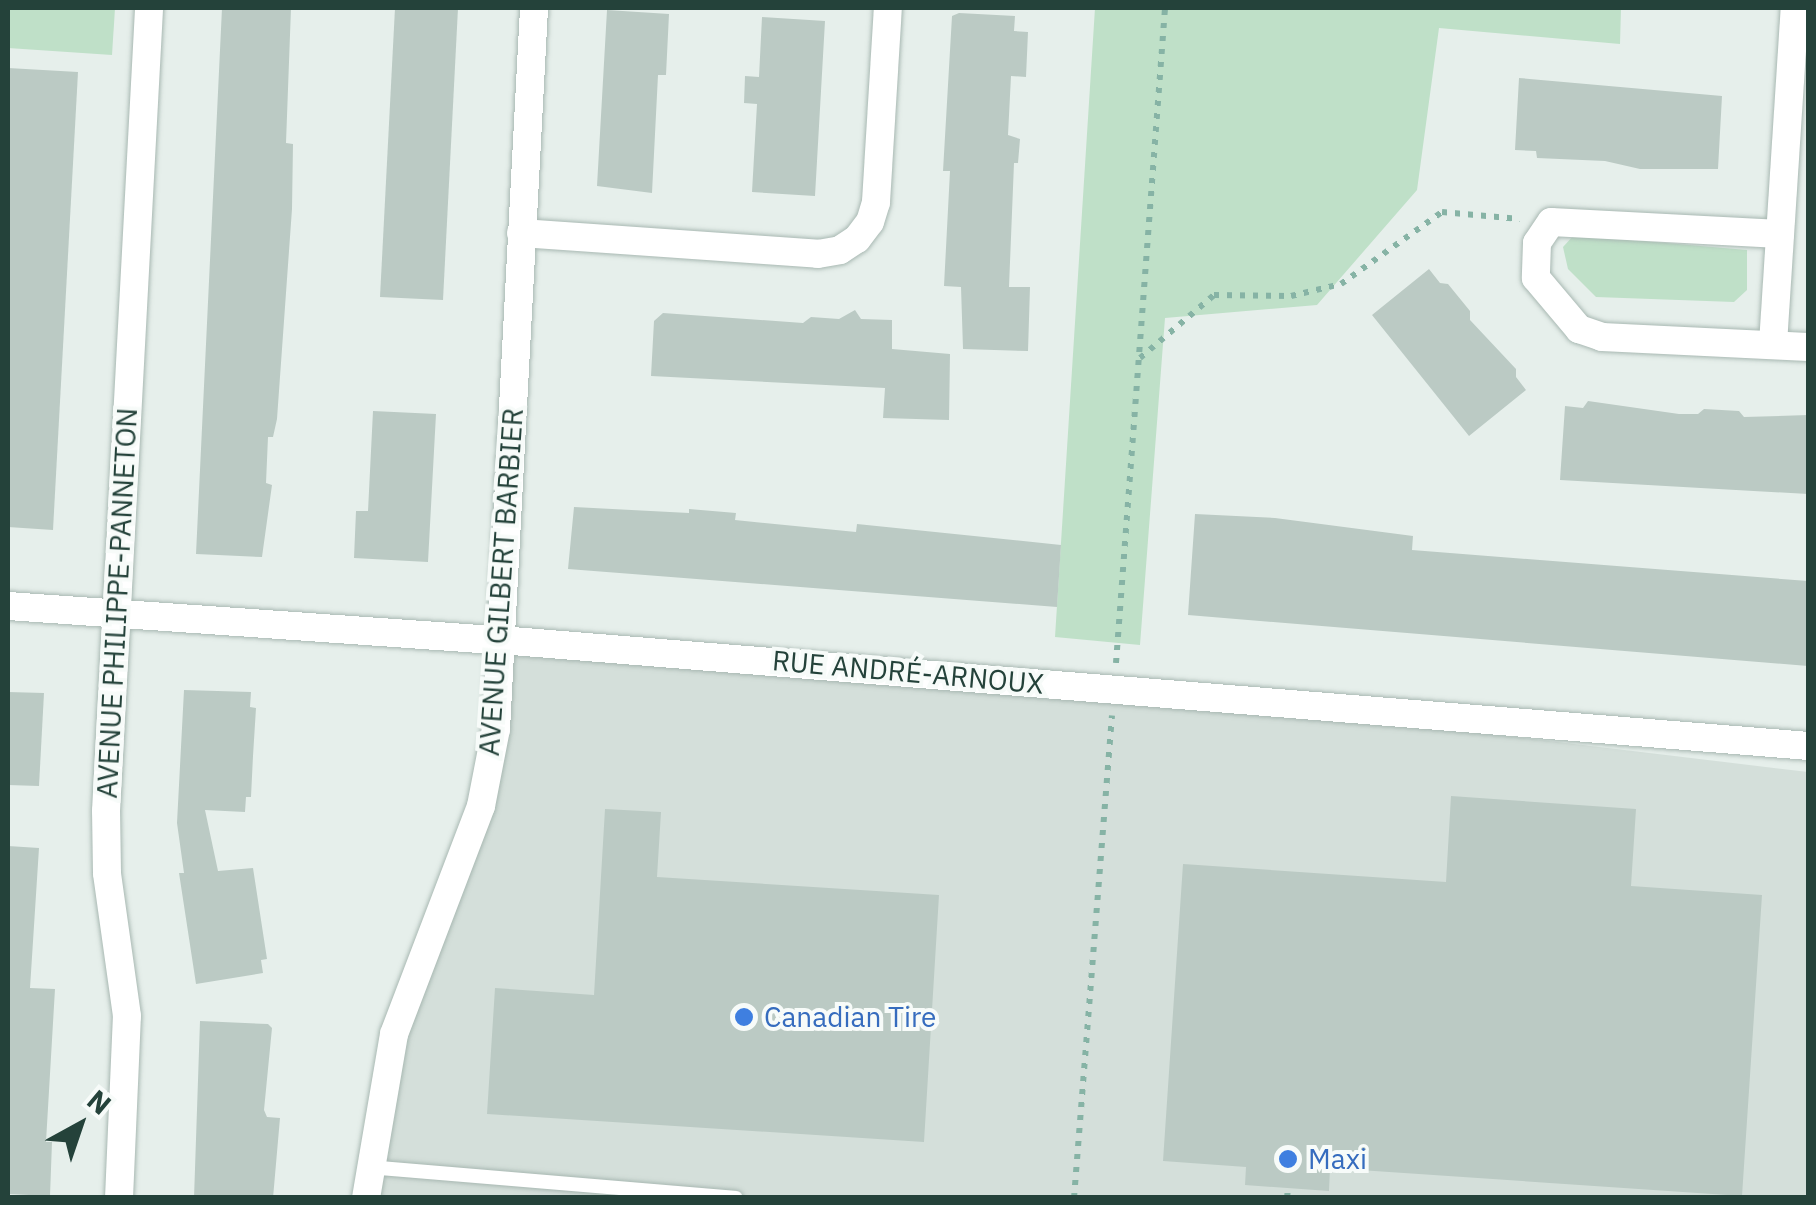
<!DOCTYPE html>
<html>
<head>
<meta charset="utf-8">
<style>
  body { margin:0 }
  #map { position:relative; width:1816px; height:1205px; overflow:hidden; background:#e6efeb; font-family:"IBM Plex Sans",sans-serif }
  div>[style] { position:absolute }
  .built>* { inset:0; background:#d4dfda }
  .green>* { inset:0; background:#bfe0c8 }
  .building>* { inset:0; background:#bbcac4 }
  .path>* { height:6px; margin-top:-3px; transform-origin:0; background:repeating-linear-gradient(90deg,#86b3a5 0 5px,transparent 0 13px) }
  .roads { filter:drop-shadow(0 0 2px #a8b8b2) drop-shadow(0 0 2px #a8b8b2) }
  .lane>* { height:14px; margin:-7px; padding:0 7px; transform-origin:7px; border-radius:7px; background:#fff }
  .street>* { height:28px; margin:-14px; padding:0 14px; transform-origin:14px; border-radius:14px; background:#fff }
  .dots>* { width:28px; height:28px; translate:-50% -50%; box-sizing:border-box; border:5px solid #f7fbf9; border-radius:50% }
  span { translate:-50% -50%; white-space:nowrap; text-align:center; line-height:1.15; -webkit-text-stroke:8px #f7fbf9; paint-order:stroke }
  .street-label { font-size:28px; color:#24423a }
  .shop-label { font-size:28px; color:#366cbe }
  .left { translate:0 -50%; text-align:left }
  .frame { position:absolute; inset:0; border:10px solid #24423a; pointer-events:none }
  .north { position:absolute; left:30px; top:1075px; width:100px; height:100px; -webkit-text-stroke:8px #f7fbf9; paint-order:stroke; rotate:40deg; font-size:28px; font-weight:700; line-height:40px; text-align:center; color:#24423a }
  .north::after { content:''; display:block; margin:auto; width:35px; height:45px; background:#24423a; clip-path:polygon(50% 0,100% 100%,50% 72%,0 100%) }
</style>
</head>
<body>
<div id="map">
  <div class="built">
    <div style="clip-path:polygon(500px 640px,1114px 689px,1808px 772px,1808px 1197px,366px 1198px,384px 1079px,456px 882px)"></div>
  </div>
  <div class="green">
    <div style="clip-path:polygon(8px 8px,115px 8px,112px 55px,8px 48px)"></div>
    <div style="clip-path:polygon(1095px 8px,1621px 8px,1620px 44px,1439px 28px,1417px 190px,1317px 305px,1165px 318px,1140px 645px,1055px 637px)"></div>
    <div style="clip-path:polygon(1574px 235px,1747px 250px,1747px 290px,1734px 302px,1596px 297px,1568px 269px,1563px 247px)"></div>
  </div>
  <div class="building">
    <div style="clip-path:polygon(222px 8px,291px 8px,286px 143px,293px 144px,292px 209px,277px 419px,273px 437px,268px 437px,266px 483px,272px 485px,262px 557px,196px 554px)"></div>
    <div style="clip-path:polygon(395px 8px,458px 8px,443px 300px,380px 297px)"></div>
    <div style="clip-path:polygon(607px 10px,669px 14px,666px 75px,658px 75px,652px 193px,597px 186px)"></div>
    <div style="clip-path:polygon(959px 13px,1015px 16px,1014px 31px,1028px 32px,1026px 77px,1011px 76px,1008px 135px,1020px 139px,1018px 163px,1014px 163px,1009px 287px,1030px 287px,1028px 351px,963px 349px,961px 287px,944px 286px,950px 171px,943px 171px,952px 16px)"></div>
    <div style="clip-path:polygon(762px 17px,825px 21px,815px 196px,752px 192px,757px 104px,744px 103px,745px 76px,759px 77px)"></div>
    <div style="clip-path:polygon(8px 68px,78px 72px,53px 530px,8px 527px)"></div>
    <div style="clip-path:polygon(1519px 78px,1722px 96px,1718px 169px,1640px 169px,1605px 161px,1537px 158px,1536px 151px,1515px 150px)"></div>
    <div style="clip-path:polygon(1429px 269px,1440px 283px,1448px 284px,1470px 311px,1470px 320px,1516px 369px,1516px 377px,1526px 390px,1469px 436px,1372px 315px)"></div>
    <div style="clip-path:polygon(855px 310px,861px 319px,892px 320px,892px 349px,950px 354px,949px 420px,883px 418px,885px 388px,651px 376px,654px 321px,663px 313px,803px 323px,811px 317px,839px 319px)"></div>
    <div style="clip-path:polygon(1588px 401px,1679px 414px,1698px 414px,1704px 409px,1739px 411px,1744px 417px,1808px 415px,1808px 494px,1560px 480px,1565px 406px,1583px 408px)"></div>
    <div style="clip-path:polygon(373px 411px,436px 414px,428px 562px,354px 558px,356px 511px,368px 511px)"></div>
    <div style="clip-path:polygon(574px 507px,689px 513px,689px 509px,736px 513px,735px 520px,856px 532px,857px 524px,1061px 545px,1057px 607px,568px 569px)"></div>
    <div style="clip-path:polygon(1195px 514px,1275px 518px,1413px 536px,1412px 550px,1808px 581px,1808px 666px,1188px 615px)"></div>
    <div style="clip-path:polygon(184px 690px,251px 692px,250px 707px,256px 708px,253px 756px,251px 797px,246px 797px,245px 812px,205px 810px,218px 871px,253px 868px,267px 959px,261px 960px,263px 973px,196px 984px,179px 873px,184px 873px,177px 823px)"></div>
    <div style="clip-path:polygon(8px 692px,44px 693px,39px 786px,8px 785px)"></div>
    <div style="clip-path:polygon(1451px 796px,1636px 809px,1631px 886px,1762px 895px,1742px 1196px,1330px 1168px,1329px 1191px,1245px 1185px,1246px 1167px,1163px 1161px,1183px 864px,1446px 882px)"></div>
    <div style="clip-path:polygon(605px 809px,661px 812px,657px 877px,939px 895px,924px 1142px,487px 1114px,495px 988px,594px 995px)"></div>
    <div style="clip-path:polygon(8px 846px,39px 848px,30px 988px,55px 989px,46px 1142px,52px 1142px,50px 1196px,8px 1194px)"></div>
    <div style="clip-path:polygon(200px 1021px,268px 1024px,272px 1028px,264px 1110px,267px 1117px,280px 1118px,273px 1198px,194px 1198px)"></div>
  </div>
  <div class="path">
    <div style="left:1140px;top:358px;width:97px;rotate:-40.4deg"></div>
    <div style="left:1214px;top:295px;width:77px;rotate:0.7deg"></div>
    <div style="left:1291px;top:296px;width:51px;rotate:-13.5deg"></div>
    <div style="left:1341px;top:284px;width:124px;rotate:-35.5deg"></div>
    <div style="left:1442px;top:212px;width:78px;rotate:5.1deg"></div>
    <div style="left:1116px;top:663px;width:657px;rotate:-85.72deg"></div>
    <div style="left:1074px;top:1198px;width:484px;rotate:-85.5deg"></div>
    <div style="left:1287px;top:1198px;width:10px;rotate:-84deg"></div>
  </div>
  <div class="roads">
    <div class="lane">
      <div style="left:369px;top:1167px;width:368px;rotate:4.8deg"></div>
    </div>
    <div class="street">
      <div style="left:521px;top:233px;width:298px;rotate:4deg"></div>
      <div style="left:818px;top:254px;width:22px;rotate:-10deg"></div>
      <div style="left:840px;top:250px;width:20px;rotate:-33deg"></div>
      <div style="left:857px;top:239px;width:21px;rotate:-53deg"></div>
      <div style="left:870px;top:222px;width:21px;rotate:-73deg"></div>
      <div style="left:876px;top:202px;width:194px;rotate:-86.5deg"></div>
      <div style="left:1780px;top:234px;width:229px;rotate:-177deg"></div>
      <div style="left:1551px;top:222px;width:25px;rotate:124deg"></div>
      <div style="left:1537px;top:243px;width:35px;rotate:92deg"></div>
      <div style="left:1536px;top:278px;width:67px;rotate:49.9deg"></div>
      <div style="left:1579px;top:329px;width:24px;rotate:19deg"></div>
      <div style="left:1602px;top:337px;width:206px;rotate:2.8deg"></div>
      <div style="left:1773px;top:344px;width:337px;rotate:-86.3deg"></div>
      <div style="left:8px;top:606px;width:493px;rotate:4deg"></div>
      <div style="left:500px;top:640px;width:1312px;rotate:4.63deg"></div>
      <div style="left:119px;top:1198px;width:182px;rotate:-87.5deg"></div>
      <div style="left:127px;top:1016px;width:144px;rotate:-98deg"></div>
      <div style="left:107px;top:873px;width:62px;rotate:-90.9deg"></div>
      <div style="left:106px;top:811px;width:804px;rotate:-86.93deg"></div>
      <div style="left:366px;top:1198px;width:166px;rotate:-80.3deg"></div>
      <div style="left:394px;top:1034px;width:244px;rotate:-69.1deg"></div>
      <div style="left:481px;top:806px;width:78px;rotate:-79deg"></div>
      <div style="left:496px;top:729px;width:722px;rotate:-86.98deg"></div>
    </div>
  </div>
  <div class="dots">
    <div style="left:744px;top:1017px;background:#3f7fe0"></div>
    <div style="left:1288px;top:1159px;background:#3f7fe0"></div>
  </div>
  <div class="street-label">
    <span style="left:501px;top:582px;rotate:-86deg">AVENUE GILBERT BARBIER</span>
    <span style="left:117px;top:603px;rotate:-87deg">AVENUE PHILIPPE-PANNETON</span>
    <span style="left:908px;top:672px;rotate:5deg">RUE ANDRÉ-ARNOUX</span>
  </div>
  <div class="shop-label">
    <span class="left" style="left:764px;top:1017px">Canadian Tire</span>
    <span class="left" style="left:1308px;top:1159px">Maxi</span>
  </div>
  <div class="frame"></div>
  <div class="north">N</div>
</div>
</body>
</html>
